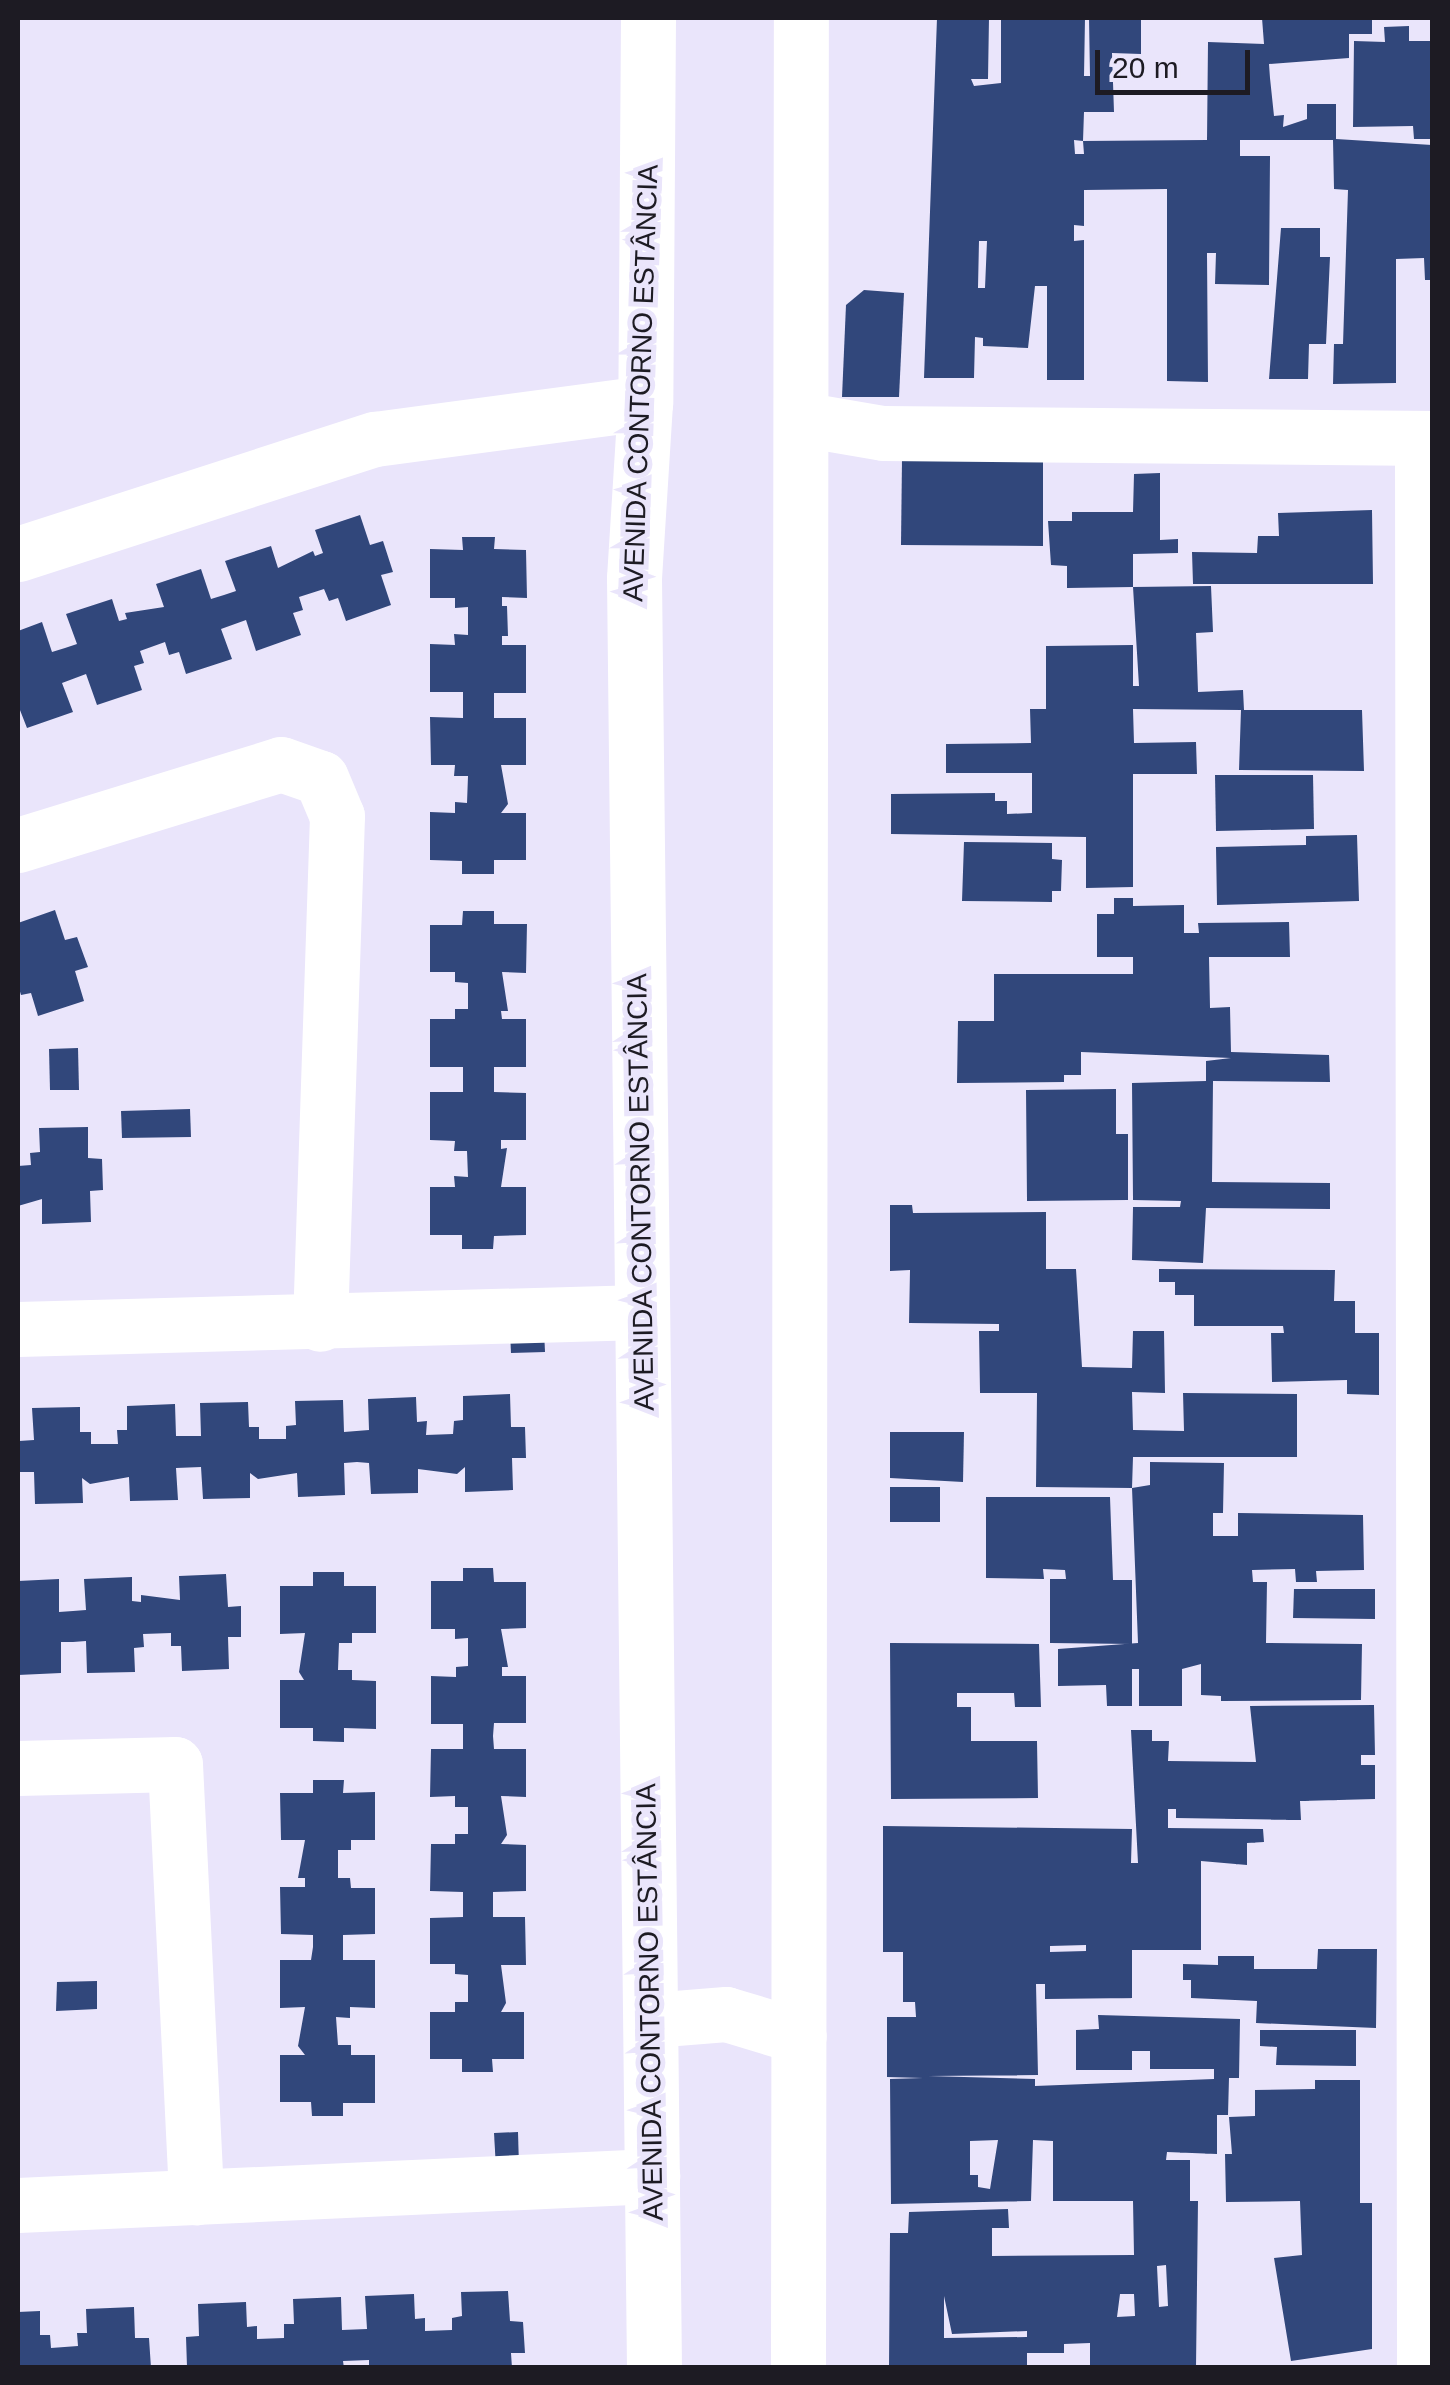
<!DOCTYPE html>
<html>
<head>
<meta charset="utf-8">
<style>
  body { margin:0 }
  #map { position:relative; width:1450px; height:2385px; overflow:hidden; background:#eae5fb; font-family:Arial,sans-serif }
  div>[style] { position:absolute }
  .building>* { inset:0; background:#31477b }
  .minor>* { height:55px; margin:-27.5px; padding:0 27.5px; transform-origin:27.5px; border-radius:27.5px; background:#fff }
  span { translate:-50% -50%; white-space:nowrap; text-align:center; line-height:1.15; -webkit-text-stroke:10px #eae5fb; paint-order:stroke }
  .street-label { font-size:28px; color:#1d1b23 }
  .frame { position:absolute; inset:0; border:20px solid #1d1b23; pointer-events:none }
  .scale { position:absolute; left:1095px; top:50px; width:155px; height:45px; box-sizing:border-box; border:5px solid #1d1b23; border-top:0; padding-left:12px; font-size:30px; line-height:35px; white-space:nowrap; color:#1d1b23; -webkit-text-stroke:8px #eae5fb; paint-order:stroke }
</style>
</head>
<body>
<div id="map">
  <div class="building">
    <div style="clip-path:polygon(evenodd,937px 18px,989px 18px,988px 79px,971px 79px,974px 86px,1001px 83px,1001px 18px,1085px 18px,1084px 76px,1090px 76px,1089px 18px,1141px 18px,1141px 54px,1112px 53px,1114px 112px,1084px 112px,1083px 141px,1207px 140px,1208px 42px,1264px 44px,1262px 18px,1372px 18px,1372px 34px,1349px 34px,1349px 58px,1269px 64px,1270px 78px,1274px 116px,1284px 115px,1283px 127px,1307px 119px,1307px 104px,1336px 104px,1336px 139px,1432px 145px,1432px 280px,1425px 280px,1424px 258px,1396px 259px,1396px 383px,1333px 384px,1334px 344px,1343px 344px,1348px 190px,1334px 189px,1333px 140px,1240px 140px,1240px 156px,1270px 156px,1269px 285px,1215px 284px,1216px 253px,1207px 253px,1208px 382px,1167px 381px,1167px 189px,1084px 190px,1084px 226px,1074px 225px,1074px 241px,1084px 240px,1084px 380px,1047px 380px,1047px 286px,1035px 286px,1028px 348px,983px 346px,983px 338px,975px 337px,974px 378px,924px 378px,937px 18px,1074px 140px,1083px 141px,1084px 154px,1075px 154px,1074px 140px,937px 18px,979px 241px,987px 241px,985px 288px,978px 288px,979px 241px)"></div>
    <div style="clip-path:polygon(1409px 26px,1409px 41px,1432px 41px,1432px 139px,1414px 139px,1413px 126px,1353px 127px,1354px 41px,1385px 42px,1384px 27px)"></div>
    <div style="clip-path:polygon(1281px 228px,1320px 228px,1320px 257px,1330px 257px,1326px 344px,1309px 344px,1308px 379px,1269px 379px)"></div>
    <div style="clip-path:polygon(864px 290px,904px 293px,899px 397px,842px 397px,846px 305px)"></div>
    <div style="clip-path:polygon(902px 459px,1043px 460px,1043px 546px,901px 545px)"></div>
    <div style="clip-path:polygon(1160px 473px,1160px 540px,1178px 539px,1178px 553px,1133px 554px,1133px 587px,1067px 588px,1067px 566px,1051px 565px,1048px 521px,1072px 521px,1072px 512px,1133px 512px,1134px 474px)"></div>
    <div style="clip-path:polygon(1372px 510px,1373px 584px,1193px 584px,1192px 552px,1257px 553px,1258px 536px,1279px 536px,1278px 513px)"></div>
    <div style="clip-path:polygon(360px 515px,370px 545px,383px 541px,393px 572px,381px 575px,391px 605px,346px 621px,338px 598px,329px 601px,324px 589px,299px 597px,303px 610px,293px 613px,301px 635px,256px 651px,246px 620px,221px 629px,232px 659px,186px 674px,179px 652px,169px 655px,165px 642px,140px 651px,144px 663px,134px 666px,142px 690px,97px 705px,86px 674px,62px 683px,73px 712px,27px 728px,18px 705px,18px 631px,42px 622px,52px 652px,65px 648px,77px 644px,66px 614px,112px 599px,119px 621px,127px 619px,125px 613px,164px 607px,156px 584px,201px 569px,211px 599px,224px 595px,236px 591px,225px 561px,271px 546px,278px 568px,313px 551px,315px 556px,323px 553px,315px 530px)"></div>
    <div style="clip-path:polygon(462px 537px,495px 537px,494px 549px,526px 550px,527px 598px,502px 597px,502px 606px,507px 606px,508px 636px,502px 636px,502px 645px,526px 645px,526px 693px,494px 693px,494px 718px,526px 718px,526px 765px,501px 765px,508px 804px,501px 813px,526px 813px,526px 860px,494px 860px,494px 874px,462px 874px,462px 861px,430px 860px,430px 812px,455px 813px,455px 802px,467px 803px,468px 776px,454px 776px,455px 765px,431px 765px,430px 717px,463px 718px,463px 692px,430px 692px,430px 644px,455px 645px,454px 634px,468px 635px,468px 607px,455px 608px,455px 598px,430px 598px,430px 549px,463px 550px)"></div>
    <div style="clip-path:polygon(1211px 586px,1213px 632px,1196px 633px,1198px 692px,1243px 690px,1244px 710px,1362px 710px,1364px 771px,1239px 770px,1241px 710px,1133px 709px,1134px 743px,1196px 742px,1197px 774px,1133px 774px,1133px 887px,1086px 888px,1086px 837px,891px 834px,891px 794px,995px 793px,995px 801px,1007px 801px,1007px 814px,1032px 813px,1032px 773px,946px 773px,946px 744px,1031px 743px,1030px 709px,1046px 709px,1046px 646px,1133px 645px,1133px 686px,1139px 686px,1133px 587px)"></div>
    <div style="clip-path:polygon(1215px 775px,1313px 775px,1314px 829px,1216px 831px)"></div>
    <div style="clip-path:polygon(1357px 835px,1359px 901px,1217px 905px,1216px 847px,1306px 845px,1306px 836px)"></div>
    <div style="clip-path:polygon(964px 842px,1052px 843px,1052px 859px,1062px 860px,1061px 891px,1052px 891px,1052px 902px,962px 901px)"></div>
    <div style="clip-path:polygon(1114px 898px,1133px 898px,1133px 906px,1184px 905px,1184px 933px,1199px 933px,1198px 923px,1289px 922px,1290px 957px,1209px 957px,1210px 1008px,1230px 1007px,1231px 1052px,1329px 1055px,1330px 1082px,1213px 1081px,1212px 1182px,1330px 1183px,1330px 1209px,1206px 1208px,1203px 1263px,1132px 1260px,1133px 1207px,1180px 1207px,1181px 1201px,1133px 1200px,1132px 1083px,1206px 1081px,1206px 1061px,1231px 1058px,1081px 1052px,1081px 1075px,1064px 1075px,1064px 1082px,957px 1083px,958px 1021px,994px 1021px,994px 974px,1133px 974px,1133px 957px,1097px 957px,1097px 914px,1114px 914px)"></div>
    <div style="clip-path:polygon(55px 910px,65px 940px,77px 937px,88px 967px,75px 971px,84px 1001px,38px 1016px,31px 993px,21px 995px,18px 985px,18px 923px)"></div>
    <div style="clip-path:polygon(463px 911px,494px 911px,494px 924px,527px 924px,526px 973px,502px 972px,508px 1011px,501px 1011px,502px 1019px,526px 1019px,526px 1067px,494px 1067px,494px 1092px,526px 1093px,526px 1140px,501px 1140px,501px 1149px,507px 1148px,501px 1187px,526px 1187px,526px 1235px,494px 1236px,493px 1249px,462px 1249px,462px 1235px,430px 1235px,430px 1187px,455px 1187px,454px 1176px,468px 1177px,467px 1151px,454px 1151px,455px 1141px,430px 1140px,430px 1092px,463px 1092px,463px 1067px,430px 1067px,430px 1019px,455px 1019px,455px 1009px,468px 1009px,468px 983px,455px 982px,455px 972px,430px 972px,430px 925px,462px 925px)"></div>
    <div style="clip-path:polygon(78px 1048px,79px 1090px,50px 1090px,49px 1049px)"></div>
    <div style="clip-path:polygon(1116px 1089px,1116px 1134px,1128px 1134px,1128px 1200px,1027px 1201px,1026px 1090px)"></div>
    <div style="clip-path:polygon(190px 1109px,191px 1137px,122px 1138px,121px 1111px)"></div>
    <div style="clip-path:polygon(88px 1127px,88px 1158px,102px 1159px,103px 1190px,90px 1191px,91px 1222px,42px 1224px,42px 1199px,18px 1206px,18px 1166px,31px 1165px,30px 1153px,40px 1152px,39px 1128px)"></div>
    <div style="clip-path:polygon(890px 1205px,912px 1205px,913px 1213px,1046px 1212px,1046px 1269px,1076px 1269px,1082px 1367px,1132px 1368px,1133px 1331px,1164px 1331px,1165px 1393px,1132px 1392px,1133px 1430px,1184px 1431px,1183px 1393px,1297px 1394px,1297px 1457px,1133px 1457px,1132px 1488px,1036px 1487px,1037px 1393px,980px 1393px,979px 1331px,999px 1331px,999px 1324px,909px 1323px,910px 1270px,890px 1271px)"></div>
    <div style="clip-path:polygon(1159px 1269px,1335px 1270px,1334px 1301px,1355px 1301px,1355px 1333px,1379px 1333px,1379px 1395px,1347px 1394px,1347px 1380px,1272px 1382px,1271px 1333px,1284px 1333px,1283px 1326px,1194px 1326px,1194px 1295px,1175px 1295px,1175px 1282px,1159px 1282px)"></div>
    <div style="clip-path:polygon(544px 1330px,545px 1352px,511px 1353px,510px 1332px)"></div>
    <div style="clip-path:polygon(510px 1394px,511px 1427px,525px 1427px,526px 1458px,512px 1458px,513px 1490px,465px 1492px,465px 1467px,457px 1474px,418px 1469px,418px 1493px,371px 1494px,369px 1463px,357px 1462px,344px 1463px,345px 1495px,298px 1497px,297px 1473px,258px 1479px,250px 1473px,250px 1498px,203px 1499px,201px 1467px,176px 1468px,178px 1500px,130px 1501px,129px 1477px,90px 1484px,82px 1478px,83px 1503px,35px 1504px,34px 1472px,20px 1472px,19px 1441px,34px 1440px,32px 1408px,80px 1407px,80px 1432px,91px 1432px,91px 1444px,118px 1444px,117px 1430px,127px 1430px,127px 1406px,175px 1404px,176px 1436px,201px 1436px,200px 1403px,248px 1402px,249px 1427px,259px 1427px,259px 1439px,286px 1439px,286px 1426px,296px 1425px,295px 1401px,343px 1400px,344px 1432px,369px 1430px,368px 1399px,416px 1397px,417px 1422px,427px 1421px,426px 1435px,453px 1434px,454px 1421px,463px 1420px,463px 1396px)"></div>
    <div style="clip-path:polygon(890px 1432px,964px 1432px,963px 1482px,890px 1478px)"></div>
    <div style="clip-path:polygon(1150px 1462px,1224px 1463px,1223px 1513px,1213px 1513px,1213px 1536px,1238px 1536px,1238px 1513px,1363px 1515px,1364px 1570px,1316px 1571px,1317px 1582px,1296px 1582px,1295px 1569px,1252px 1570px,1253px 1582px,1267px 1582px,1266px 1643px,1362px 1644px,1361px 1700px,1221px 1701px,1221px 1696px,1201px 1695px,1201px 1664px,1182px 1669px,1182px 1706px,1139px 1706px,1139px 1669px,1132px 1669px,1132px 1706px,1107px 1706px,1106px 1685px,1058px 1686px,1058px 1649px,1138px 1643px,1132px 1488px,1150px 1485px)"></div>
    <div style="clip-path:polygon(890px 1487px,940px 1487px,940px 1522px,890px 1522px)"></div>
    <div style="clip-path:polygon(986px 1497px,1110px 1497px,1113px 1580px,1132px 1580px,1132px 1644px,1050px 1643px,1050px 1579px,1066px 1579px,1065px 1570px,1043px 1569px,1044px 1579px,986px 1578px)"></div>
    <div style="clip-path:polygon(463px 1568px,493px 1568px,494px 1582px,526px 1582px,526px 1628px,501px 1629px,508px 1667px,502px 1667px,502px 1676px,526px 1676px,526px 1723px,494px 1723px,493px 1736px,494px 1749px,526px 1749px,526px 1797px,501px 1796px,507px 1835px,501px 1844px,526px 1845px,526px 1891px,493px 1892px,493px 1917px,525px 1917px,526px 1965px,501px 1965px,506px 2003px,501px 2012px,524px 2012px,524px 2059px,492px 2059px,493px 2072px,462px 2072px,462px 2059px,430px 2059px,430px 2012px,455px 2012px,455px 2002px,468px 2002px,468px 1975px,455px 1974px,455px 1964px,430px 1964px,430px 1918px,463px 1917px,463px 1892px,430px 1891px,431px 1844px,455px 1844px,455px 1834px,468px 1834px,468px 1807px,455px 1807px,455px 1796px,430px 1797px,431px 1749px,463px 1749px,463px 1724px,431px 1724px,431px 1676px,456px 1677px,456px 1667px,468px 1666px,468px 1638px,455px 1639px,455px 1629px,431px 1629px,431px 1581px,463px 1581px)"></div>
    <div style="clip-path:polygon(313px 1572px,344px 1572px,344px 1586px,376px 1586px,376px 1633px,352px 1633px,352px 1643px,339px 1643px,338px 1670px,352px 1670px,352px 1680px,376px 1681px,376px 1729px,344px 1728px,344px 1742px,313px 1741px,313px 1728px,280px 1728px,280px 1680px,304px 1680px,299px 1672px,305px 1633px,280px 1634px,280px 1586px,313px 1586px)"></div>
    <div style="clip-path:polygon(226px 1574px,228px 1607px,241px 1606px,241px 1637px,228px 1637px,229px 1669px,182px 1671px,181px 1646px,171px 1646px,171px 1633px,143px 1634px,144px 1647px,134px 1648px,135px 1672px,87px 1673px,86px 1641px,73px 1642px,61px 1642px,61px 1673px,18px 1675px,18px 1581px,59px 1579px,59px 1612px,73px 1611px,86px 1610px,84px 1579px,132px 1577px,132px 1601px,141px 1602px,141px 1595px,180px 1600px,179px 1576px)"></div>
    <div style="clip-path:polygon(1294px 1589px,1375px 1589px,1375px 1619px,1293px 1618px)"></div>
    <div style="clip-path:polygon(890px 1643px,1039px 1644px,1041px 1707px,1015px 1707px,1014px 1693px,957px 1693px,957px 1707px,971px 1707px,971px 1741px,1037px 1741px,1038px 1798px,891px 1799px)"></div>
    <div style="clip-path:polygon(evenodd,1374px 1705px,1375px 1755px,1361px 1755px,1361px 1765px,1375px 1765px,1375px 1799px,1300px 1801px,1301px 1820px,1176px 1818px,1176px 1809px,1168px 1809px,1168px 1828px,1263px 1829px,1264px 1842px,1247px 1843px,1247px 1865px,1201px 1861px,1201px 1950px,1132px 1950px,1132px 1998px,1045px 1999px,1045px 1984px,1036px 1984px,1038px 2075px,928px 2076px,1035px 2079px,1035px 2086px,1214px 2079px,1214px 2069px,1150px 2069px,1150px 2051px,1132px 2051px,1132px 2070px,1076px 2070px,1076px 2030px,1099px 2029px,1098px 2015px,1240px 2019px,1239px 2078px,1229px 2078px,1228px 2115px,1217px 2115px,1217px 2154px,1167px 2152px,1166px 2160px,1190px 2160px,1190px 2201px,1198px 2201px,1196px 2368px,1090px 2368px,1090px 2343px,1064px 2344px,1064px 2353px,1027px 2353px,1027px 2368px,889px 2368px,890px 2233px,908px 2233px,909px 2212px,1008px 2209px,1009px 2228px,992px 2228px,992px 2256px,1134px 2255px,1133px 2201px,1053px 2201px,1053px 2141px,1033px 2140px,1031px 2201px,891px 2204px,890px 2079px,923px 2078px,887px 2077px,887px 2017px,916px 2017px,915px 2002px,903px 2002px,903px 1952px,883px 1952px,883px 1826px,1132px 1829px,1131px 1863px,1138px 1863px,1131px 1730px,1152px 1730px,1152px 1741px,1169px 1741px,1168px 1761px,1256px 1762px,1250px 1706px,1374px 1705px,1086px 1945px,1086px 1951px,1050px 1952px,1050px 1946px,1086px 1945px,1374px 1705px,998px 2140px,990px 2189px,978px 2187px,978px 2175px,970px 2175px,970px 2141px,998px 2140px,1374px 1705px,1166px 2265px,1168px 2306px,1159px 2307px,1157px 2266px,1166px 2265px,1374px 1705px,1120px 2294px,1134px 2294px,1135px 2316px,1117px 2317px,1120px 2294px,1374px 1705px,944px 2296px,952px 2334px,1027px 2331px,1027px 2337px,944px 2338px,944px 2296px)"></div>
    <div style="clip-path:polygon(313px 1780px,344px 1780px,343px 1793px,375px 1792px,375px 1840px,351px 1840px,351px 1850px,338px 1850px,338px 1878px,350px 1878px,351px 1888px,375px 1888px,375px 1934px,343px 1935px,343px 1960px,375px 1960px,375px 2008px,350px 2007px,350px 2018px,336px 2017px,338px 2045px,351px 2045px,351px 2055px,375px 2055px,375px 2103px,343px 2103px,343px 2116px,312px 2116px,311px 2102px,280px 2102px,280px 2055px,305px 2055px,298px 2046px,305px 2007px,280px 2008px,280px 1960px,311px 1960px,313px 1947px,313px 1935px,281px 1934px,280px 1887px,305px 1887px,305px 1878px,298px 1878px,305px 1840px,281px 1840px,280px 1793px,313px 1793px)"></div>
    <div style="clip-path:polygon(1318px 1949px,1377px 1949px,1376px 2028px,1256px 2023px,1257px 2001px,1191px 1998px,1191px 1980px,1183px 1980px,1183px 1964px,1218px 1965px,1218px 1956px,1254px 1956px,1254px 1969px,1317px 1969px)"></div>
    <div style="clip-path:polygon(97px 1981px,97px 2009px,56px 2011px,57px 1982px)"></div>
    <div style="clip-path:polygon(1260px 2030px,1356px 2030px,1356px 2066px,1276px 2065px,1277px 2047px,1260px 2046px)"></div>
    <div style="clip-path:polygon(1315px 2080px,1360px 2080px,1360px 2203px,1372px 2203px,1372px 2349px,1291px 2361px,1274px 2258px,1302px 2255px,1300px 2201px,1226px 2202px,1225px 2154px,1232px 2154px,1229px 2117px,1255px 2116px,1255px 2090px,1315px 2089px)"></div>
    <div style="clip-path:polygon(518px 2132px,519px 2167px,496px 2168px,494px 2133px)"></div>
    <div style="clip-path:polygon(508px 2291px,510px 2321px,523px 2322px,525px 2353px,511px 2353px,512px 2368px,369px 2368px,369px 2360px,343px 2361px,344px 2368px,187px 2367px,186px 2337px,199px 2336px,198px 2304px,246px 2302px,247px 2327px,257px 2326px,257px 2339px,284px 2338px,284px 2324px,294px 2324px,293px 2299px,341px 2297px,342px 2330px,367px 2329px,365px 2296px,414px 2294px,415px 2319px,425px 2318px,425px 2331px,452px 2330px,452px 2318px,462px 2316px,461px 2292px)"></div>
    <div style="clip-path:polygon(134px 2307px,135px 2338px,149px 2338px,151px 2368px,18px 2368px,18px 2312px,40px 2311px,40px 2335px,50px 2335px,51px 2348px,78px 2346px,77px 2333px,87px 2333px,86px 2309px)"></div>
  </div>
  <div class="minor">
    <div style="left:648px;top:18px;width:385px;rotate:90.4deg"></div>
    <div style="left:645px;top:403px;width:175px;rotate:93.6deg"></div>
    <div style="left:634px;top:578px;width:1790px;rotate:89.36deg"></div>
    <div style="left:801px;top:419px;width:83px;rotate:9.7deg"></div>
    <div style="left:883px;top:433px;width:549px;rotate:0.52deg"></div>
    <div style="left:1422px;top:438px;width:1930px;rotate:89.94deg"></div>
    <div style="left:18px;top:554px;width:375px;rotate:-17.9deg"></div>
    <div style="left:375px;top:439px;width:272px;rotate:-7.6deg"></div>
    <div style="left:18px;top:845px;width:275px;rotate:-17.1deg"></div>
    <div style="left:281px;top:764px;width:42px;rotate:19.3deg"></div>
    <div style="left:321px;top:778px;width:41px;rotate:67.2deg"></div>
    <div style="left:337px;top:816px;width:508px;rotate:91.92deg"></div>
    <div style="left:18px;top:1329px;width:624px;rotate:-1.56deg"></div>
    <div style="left:18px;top:1768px;width:157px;rotate:-1.5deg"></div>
    <div style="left:175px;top:1764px;width:434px;rotate:87.2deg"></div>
    <div style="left:651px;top:2020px;width:75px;rotate:-4.6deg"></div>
    <div style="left:726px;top:2014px;width:76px;rotate:16.8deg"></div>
    <div style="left:18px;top:2205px;width:635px;rotate:-2.62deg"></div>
    <div style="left:798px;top:2368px;width:2350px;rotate:-89.93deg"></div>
  </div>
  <div class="street-label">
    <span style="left:641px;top:383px;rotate:-88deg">AVENIDA CONTORNO ESTÂNCIA</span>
    <span style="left:641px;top:1192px;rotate:-91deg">AVENIDA CONTORNO ESTÂNCIA</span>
    <span style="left:650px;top:2002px;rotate:-91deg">AVENIDA CONTORNO ESTÂNCIA</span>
  </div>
  <div class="frame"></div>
  <div class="scale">20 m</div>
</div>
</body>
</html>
